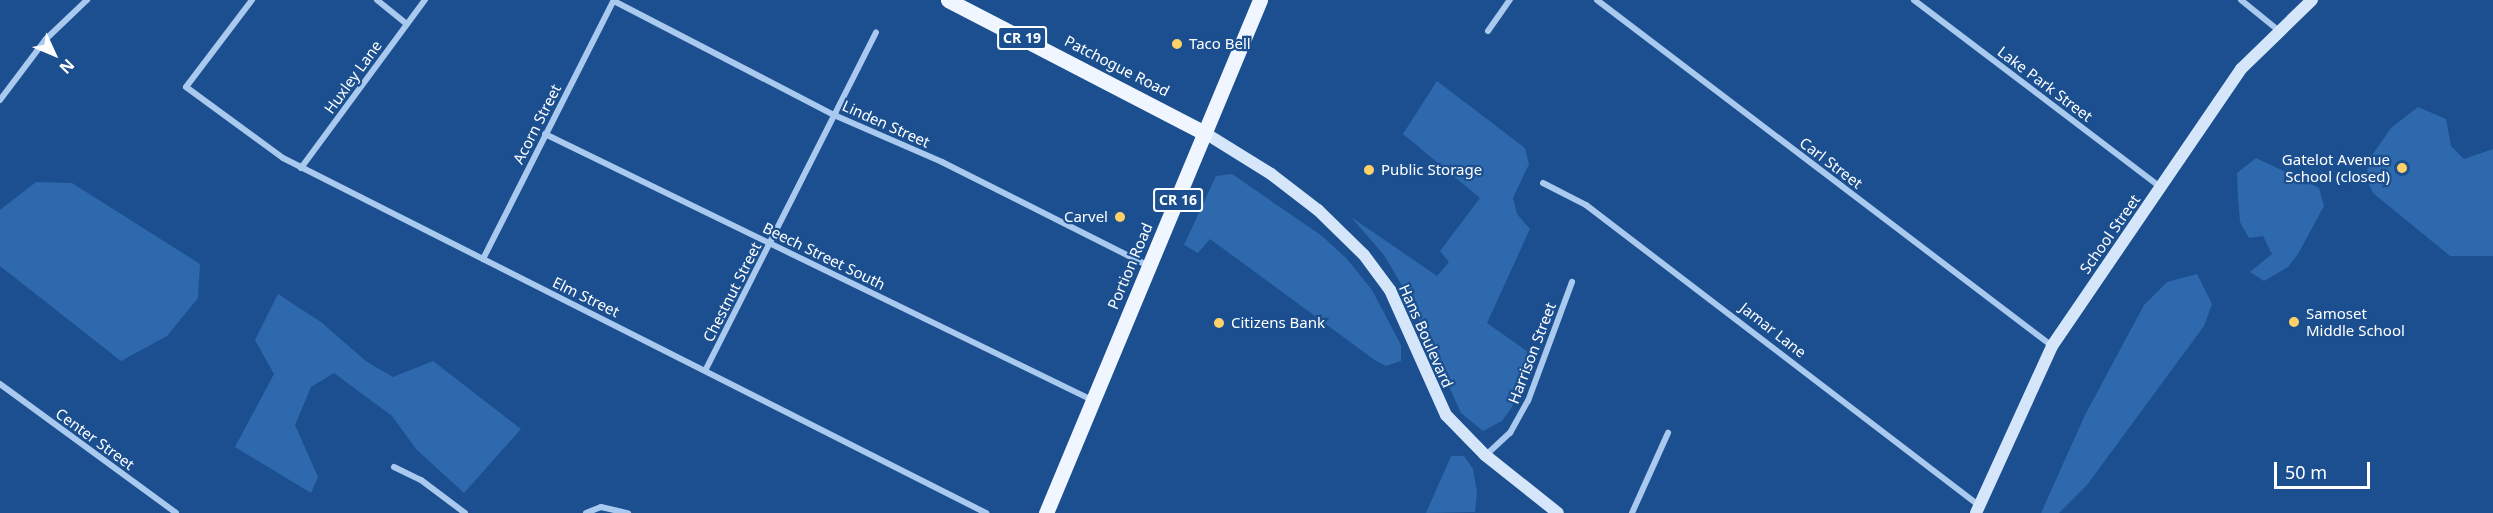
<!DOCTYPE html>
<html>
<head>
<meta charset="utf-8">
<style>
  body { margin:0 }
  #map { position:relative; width:2493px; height:513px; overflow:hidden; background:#1b4f8f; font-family:"Noto Sans",sans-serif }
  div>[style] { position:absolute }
  .green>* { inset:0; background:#2e69ad }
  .street>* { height:6px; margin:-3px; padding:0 3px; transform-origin:3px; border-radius:3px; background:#a9c9ee }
  .secondary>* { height:12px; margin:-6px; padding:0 6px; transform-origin:6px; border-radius:6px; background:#d6e6fa }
  .primary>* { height:15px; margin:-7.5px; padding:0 7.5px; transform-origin:7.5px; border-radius:7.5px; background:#f0f6ff }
  .dots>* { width:16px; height:16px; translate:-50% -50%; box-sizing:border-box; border:3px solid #1b4f8f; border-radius:50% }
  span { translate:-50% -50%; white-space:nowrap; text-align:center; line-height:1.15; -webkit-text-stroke:4.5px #1b4f8f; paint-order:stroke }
  .shield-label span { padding:2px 4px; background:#1b4f8f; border:2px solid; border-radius:4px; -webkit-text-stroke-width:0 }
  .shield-label { font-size:14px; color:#fff; font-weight:700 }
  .poi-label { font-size:15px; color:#fff }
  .left { translate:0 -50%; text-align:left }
  .right { translate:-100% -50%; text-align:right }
  .street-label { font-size:15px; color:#fff }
  .north { position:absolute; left:24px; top:24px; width:60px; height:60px; -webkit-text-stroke:4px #1b4f8f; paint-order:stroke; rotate:134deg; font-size:16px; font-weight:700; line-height:24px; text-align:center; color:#fff }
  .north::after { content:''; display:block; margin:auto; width:21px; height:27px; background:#fff; clip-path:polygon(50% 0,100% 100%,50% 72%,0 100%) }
  .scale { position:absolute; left:2274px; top:462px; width:96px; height:27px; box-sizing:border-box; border:3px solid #fff; border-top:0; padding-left:8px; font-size:18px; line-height:21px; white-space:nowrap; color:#fff; -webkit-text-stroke:4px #1b4f8f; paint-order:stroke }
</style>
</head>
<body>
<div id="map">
  <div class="green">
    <div style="clip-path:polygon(1437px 81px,1525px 148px,1529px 164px,1513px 198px,1517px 214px,1530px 229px,1487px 323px,1531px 354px,1512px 407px,1502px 421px,1483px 431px,1461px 413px,1408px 296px,1384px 255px,1351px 217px,1437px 276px,1449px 262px,1440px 251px,1480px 198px,1403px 134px)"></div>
    <div style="clip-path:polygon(2418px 107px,2446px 119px,2451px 146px,2464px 159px,2493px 149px,2493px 256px,2450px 256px,2373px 193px,2367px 179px,2368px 161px,2391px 128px)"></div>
    <div style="clip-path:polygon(2256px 158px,2319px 188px,2324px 206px,2298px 254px,2288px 267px,2264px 281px,2250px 272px,2272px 254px,2263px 236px,2249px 238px,2240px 222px,2238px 197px,2237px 173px)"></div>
    <div style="clip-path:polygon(1232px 174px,1322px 236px,1347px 259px,1372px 290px,1401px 345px,1401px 361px,1386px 366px,1376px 361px,1210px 239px,1198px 253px,1184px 245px,1216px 176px)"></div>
    <div style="clip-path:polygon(36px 182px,72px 183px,200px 264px,198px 298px,167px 336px,121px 361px,0 266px,0 210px)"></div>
    <div style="clip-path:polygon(2197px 274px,2212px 304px,2204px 326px,2087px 485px,2059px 513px,2041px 513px,2085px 415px,2144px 305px,2167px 282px)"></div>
    <div style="clip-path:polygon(278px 294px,321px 322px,367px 362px,393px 377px,433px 361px,521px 429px,464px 493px,416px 449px,392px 416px,334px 373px,311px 387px,295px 425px,318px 477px,311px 493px,235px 447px,274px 374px,255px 340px)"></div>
    <div style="clip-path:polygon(1451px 456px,1464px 456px,1473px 469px,1477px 492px,1475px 512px,1426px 513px)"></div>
  </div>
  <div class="street">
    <div style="left:252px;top:0;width:109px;rotate:127.2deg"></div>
    <div style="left:186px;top:87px;width:120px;rotate:36.2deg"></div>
    <div style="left:283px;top:158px;width:788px;rotate:26.79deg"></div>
    <div style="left:377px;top:0;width:38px;rotate:39deg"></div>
    <div style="left:1597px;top:0;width:572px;rotate:37.25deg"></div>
    <div style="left:1914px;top:0;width:309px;rotate:37.2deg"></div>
    <div style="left:2241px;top:0;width:48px;rotate:39deg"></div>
    <div style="left:614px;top:1px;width:248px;rotate:27.4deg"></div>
    <div style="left:834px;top:115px;width:118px;rotate:23.5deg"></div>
    <div style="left:942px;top:162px;width:232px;rotate:26.7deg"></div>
    <div style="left:1488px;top:31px;width:38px;rotate:-55deg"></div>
    <div style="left:0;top:100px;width:76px;rotate:-53deg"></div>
    <div style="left:46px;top:39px;width:57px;rotate:-43.6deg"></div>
    <div style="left:545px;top:134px;width:608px;rotate:25.93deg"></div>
    <div style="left:301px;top:168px;width:209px;rotate:-53.6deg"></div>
    <div style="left:1543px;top:183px;width:48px;rotate:27.1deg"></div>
    <div style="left:1586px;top:205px;width:497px;rotate:37.4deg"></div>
    <div style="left:483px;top:259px;width:290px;rotate:-63.2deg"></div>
    <div style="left:706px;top:369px;width:377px;rotate:-63.2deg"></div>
    <div style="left:0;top:384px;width:218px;rotate:36.2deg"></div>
    <div style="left:1486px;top:455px;width:33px;rotate:-43deg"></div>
    <div style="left:1510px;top:433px;width:37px;rotate:-61deg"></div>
    <div style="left:1528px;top:401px;width:127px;rotate:-69.7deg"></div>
    <div style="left:394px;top:467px;width:30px;rotate:26deg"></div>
    <div style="left:421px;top:480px;width:55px;rotate:36.9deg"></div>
    <div style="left:586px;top:513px;width:16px;rotate:-22deg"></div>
    <div style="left:601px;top:507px;width:28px;rotate:13deg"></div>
    <div style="left:1632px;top:513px;width:88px;rotate:-65.8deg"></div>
  </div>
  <div class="secondary">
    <div style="left:1205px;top:133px;width:78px;rotate:31.8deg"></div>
    <div style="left:1271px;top:174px;width:59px;rotate:37.5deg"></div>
    <div style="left:1318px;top:210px;width:64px;rotate:44.4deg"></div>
    <div style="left:1364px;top:255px;width:44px;rotate:53.4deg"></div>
    <div style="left:1390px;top:290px;width:137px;rotate:65.9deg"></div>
    <div style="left:1446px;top:415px;width:56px;rotate:45.7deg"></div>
    <div style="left:1485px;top:455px;width:93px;rotate:38.5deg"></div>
    <div style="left:1976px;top:513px;width:183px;rotate:-65.5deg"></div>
    <div style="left:2052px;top:346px;width:335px;rotate:-55.7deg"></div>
    <div style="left:2241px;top:69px;width:99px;rotate:-44.2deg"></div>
  </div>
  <div class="primary">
    <div style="left:948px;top:0;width:289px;rotate:27.4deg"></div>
    <div style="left:1046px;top:513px;width:556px;rotate:-67.36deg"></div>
  </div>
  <div class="dots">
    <div style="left:1177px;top:44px;background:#ffd166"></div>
    <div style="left:2402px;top:168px;background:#ffd166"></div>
    <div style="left:1369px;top:170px;background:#ffd166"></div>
    <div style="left:1120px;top:217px;background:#ffd166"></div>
    <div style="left:2294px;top:322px;background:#ffd166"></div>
    <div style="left:1219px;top:323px;background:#ffd166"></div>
  </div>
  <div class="shield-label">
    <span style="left:1022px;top:38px">CR 19</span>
    <span style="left:1178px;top:200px">CR 16</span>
  </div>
  <div class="poi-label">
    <span class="left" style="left:1189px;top:44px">Taco Bell</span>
    <span class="right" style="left:2390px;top:168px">Gatelot Avenue<br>School (closed)</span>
    <span class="left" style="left:1381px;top:170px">Public Storage</span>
    <span class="right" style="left:1108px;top:217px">Carvel</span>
    <span class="left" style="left:2306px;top:322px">Samoset<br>Middle School</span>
    <span class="left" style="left:1231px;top:323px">Citizens Bank</span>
  </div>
  <div class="street-label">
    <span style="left:1117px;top:66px;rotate:27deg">Patchogue Road</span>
    <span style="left:353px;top:77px;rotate:-54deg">Huxley Lane</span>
    <span style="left:2045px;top:84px;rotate:37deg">Lake Park Street</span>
    <span style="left:537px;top:124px;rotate:-63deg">Acorn Street</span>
    <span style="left:886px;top:124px;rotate:24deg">Linden Street</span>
    <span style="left:1831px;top:163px;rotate:37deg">Carl Street</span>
    <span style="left:2110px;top:234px;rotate:-55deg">School Street</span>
    <span style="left:824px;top:256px;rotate:26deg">Beech Street South</span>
    <span style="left:1130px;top:266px;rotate:-67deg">Portion Road</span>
    <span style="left:732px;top:292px;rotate:-63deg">Chestnut Street</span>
    <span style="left:586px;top:297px;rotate:26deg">Elm Street</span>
    <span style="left:1773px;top:330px;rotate:38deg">Jamar Lane</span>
    <span style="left:1426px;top:336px;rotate:66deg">Hans Boulevard</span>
    <span style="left:1532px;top:353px;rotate:-69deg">Harrison Street</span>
    <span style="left:95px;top:439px;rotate:36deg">Center Street</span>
  </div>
  <div class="north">N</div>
  <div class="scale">50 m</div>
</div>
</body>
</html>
